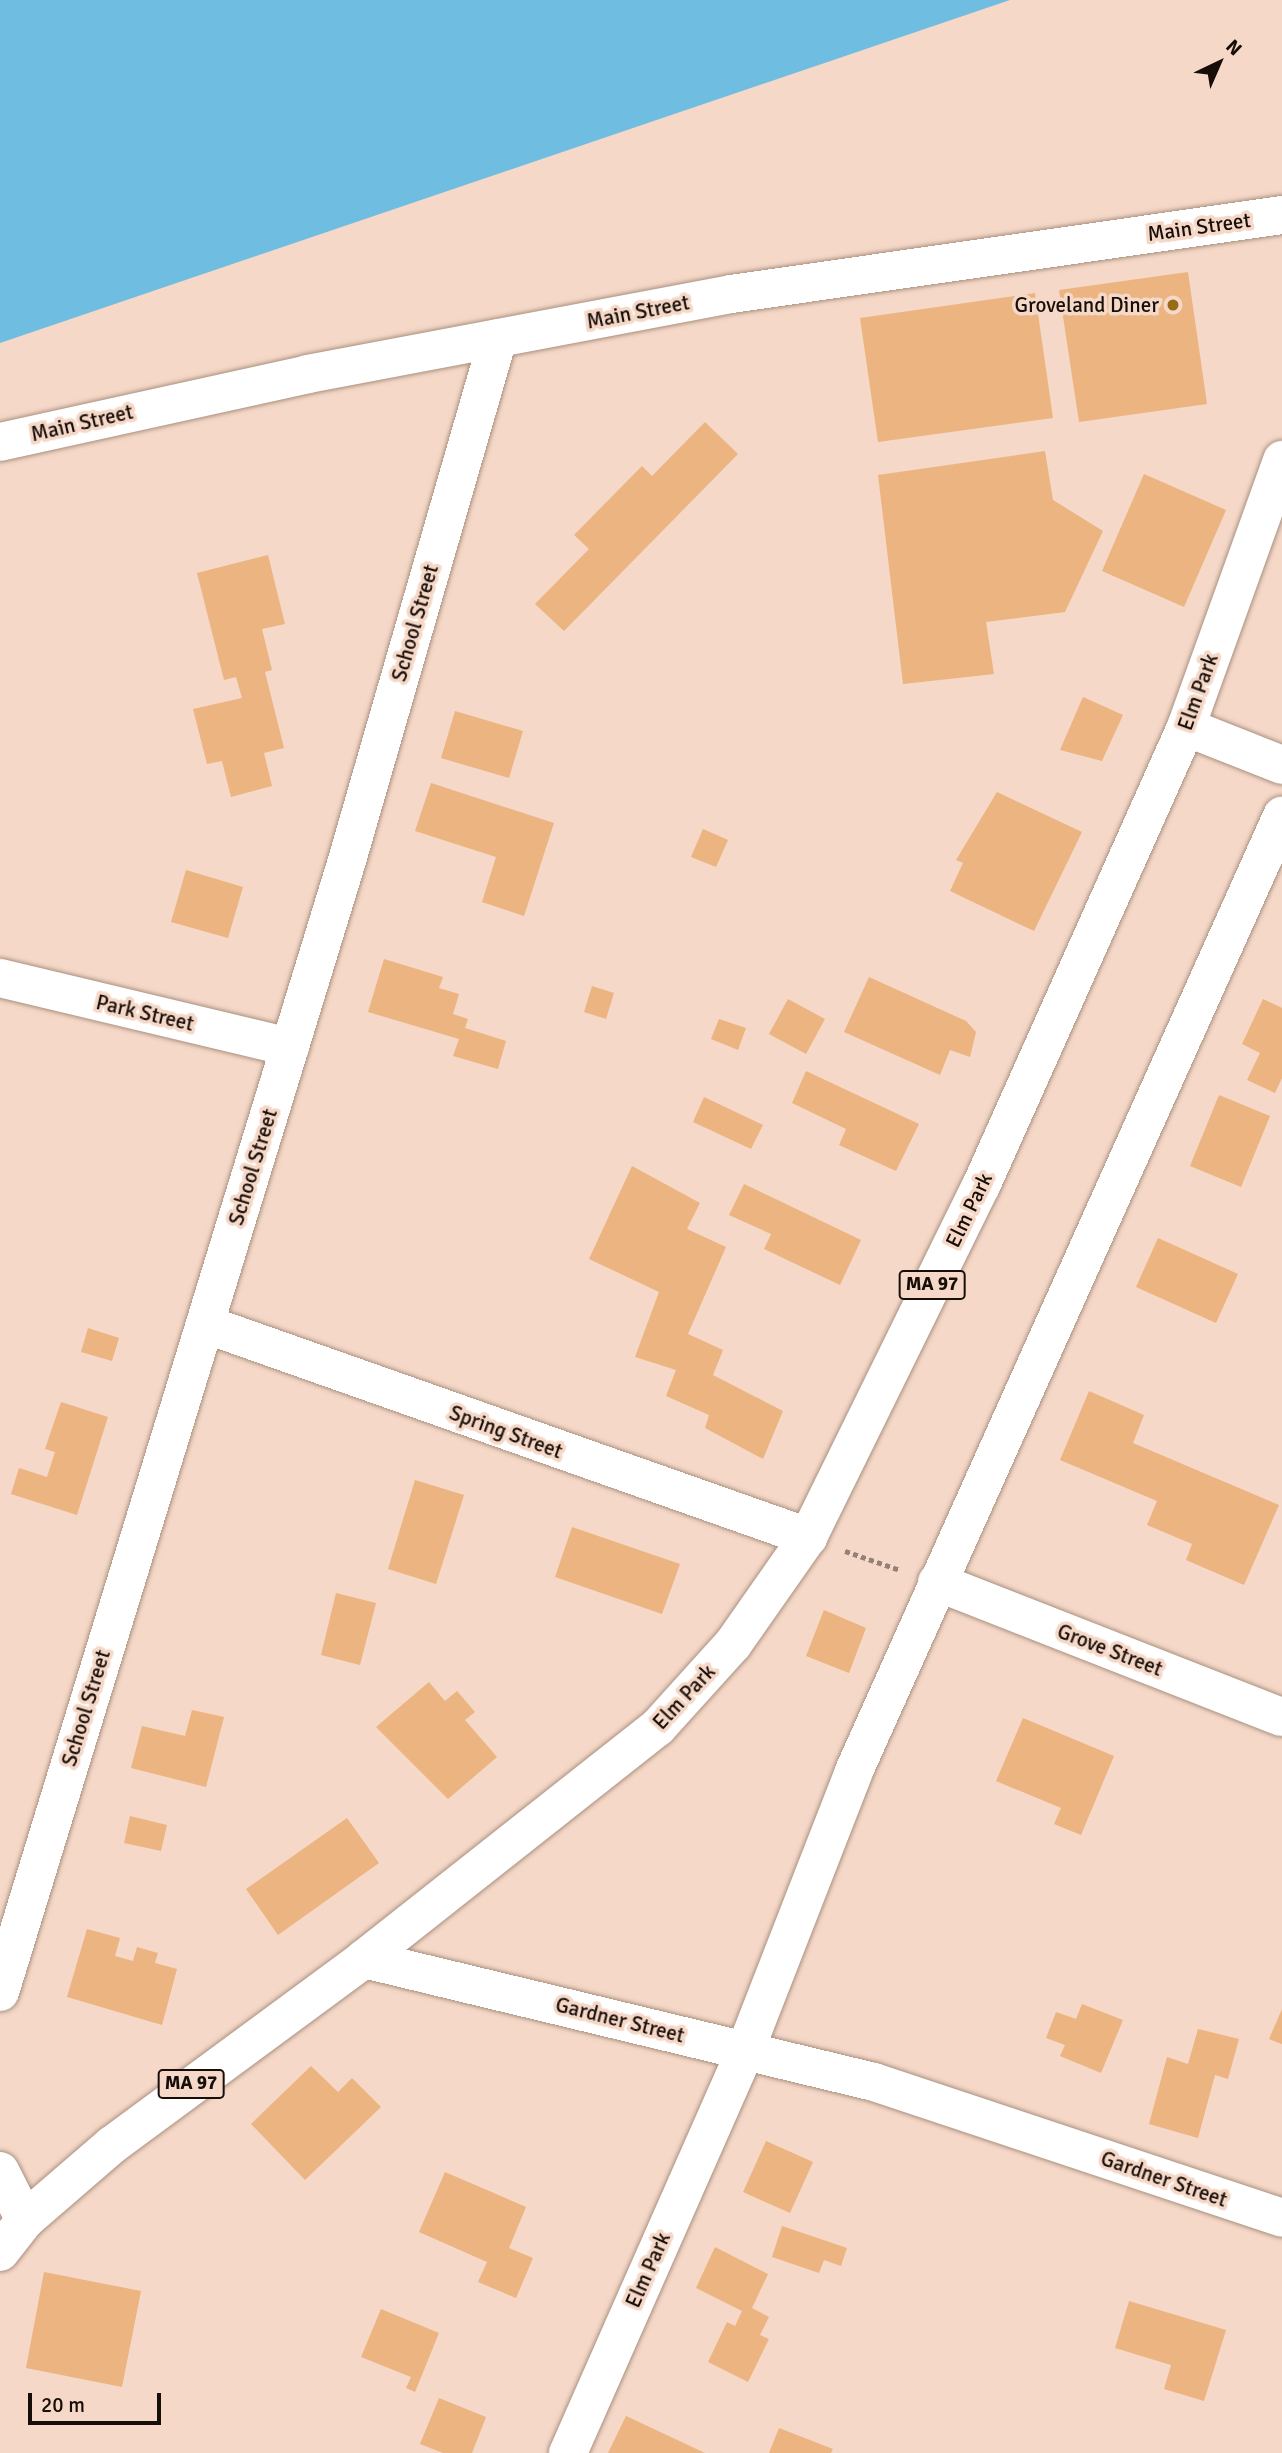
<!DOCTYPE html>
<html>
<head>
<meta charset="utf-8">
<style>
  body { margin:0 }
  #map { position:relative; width:1282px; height:2453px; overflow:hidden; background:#f5d8c7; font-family:Signika,sans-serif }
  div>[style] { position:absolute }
  .water>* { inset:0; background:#6fbde1 }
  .building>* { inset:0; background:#ebb481 }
  .path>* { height:4.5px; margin-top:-2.25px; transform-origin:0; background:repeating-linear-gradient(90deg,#958175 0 5px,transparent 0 8.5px) }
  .roads { filter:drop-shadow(0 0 2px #aa9080) drop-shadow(0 0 2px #aa9080) }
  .minor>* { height:38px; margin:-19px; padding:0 19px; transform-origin:19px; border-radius:19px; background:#fff }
  .major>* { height:38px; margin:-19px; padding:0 19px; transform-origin:19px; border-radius:19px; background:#fff }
  .dots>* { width:19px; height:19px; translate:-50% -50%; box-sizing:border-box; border:4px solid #f5d8c7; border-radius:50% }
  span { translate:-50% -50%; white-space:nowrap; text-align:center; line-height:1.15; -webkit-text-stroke:7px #f5d8c7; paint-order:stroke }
  .shield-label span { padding:2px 5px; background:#f5d8c7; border:2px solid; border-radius:5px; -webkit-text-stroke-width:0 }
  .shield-label { font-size:19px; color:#180e09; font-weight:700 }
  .street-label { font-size:21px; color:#180e09 }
  .poi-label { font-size:21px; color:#180e09 }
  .right { translate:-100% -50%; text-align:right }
  .north { position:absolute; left:1184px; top:28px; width:70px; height:70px; -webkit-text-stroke:5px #f5d8c7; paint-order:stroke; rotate:44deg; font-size:19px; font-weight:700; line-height:28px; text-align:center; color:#180e09 }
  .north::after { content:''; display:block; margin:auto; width:24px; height:32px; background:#180e09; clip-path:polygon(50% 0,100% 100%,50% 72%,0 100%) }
  .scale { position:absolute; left:28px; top:2393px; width:133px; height:32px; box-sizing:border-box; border:4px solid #180e09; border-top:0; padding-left:9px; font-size:21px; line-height:24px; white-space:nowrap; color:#180e09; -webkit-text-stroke:5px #f5d8c7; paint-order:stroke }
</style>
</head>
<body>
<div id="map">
  <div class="water">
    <div style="clip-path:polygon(0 0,1010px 0,0 343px)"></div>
  </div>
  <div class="building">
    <div style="clip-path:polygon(1188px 272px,1207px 404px,1079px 422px,1059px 290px)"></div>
    <div style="clip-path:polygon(1035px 293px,1053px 418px,878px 442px,860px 318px)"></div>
    <div style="clip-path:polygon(705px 422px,738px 454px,564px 631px,535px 604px,589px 549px,574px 535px,642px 466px,652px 476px)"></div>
    <div style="clip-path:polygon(1045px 451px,1053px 500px,1103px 531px,1065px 612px,986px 622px,994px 674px,903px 684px,878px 475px)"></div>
    <div style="clip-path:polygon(1144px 474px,1226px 510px,1184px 607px,1102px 571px)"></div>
    <div style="clip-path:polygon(268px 555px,285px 624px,262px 629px,272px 670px,265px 672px,284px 748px,264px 753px,272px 786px,231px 797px,222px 761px,207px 764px,193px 709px,242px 698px,236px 677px,224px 680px,197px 573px)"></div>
    <div style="clip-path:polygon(1083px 697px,1123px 715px,1102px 761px,1060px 750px)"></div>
    <div style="clip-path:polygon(455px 711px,523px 731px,509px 778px,441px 758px)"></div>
    <div style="clip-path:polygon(431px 783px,554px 823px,524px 916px,482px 902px,496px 857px,415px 831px)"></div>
    <div style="clip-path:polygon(997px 792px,1082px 832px,1034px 931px,950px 891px,963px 863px,956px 860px)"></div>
    <div style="clip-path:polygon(703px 829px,728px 840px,716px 867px,691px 857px)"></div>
    <div style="clip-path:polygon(186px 870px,243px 887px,228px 938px,171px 922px)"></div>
    <div style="clip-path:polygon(384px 959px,443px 977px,439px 988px,459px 994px,453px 1014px,468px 1019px,465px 1028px,506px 1041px,498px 1069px,453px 1056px,459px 1039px,368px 1012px)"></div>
    <div style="clip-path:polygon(869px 977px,966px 1021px,976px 1032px,970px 1057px,950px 1050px,940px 1075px,844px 1032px)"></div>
    <div style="clip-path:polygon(592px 986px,614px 993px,606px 1019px,584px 1012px)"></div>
    <div style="clip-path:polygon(788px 999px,825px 1019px,806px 1054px,769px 1034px)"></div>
    <div style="clip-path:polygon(1263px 999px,1282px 1008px,1282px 1078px,1275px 1093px,1247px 1080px,1260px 1053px,1242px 1044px)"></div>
    <div style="clip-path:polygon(719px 1019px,746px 1028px,738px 1050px,711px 1039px)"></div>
    <div style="clip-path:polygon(806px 1071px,919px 1124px,896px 1171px,839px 1145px,846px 1129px,792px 1103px)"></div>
    <div style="clip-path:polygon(1219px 1095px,1270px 1116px,1241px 1187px,1190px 1166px)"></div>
    <div style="clip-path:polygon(704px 1097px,763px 1125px,751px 1149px,693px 1122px)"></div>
    <div style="clip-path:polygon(632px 1166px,700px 1203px,687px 1229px,726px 1247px,688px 1334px,723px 1350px,713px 1375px,783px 1411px,763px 1459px,705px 1428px,709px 1415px,666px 1396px,676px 1370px,635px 1357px,659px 1292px,589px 1259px)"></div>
    <div style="clip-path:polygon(744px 1184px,861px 1240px,840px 1285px,764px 1249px,771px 1234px,729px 1215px)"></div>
    <div style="clip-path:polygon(1158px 1238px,1238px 1274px,1216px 1323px,1136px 1287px)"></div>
    <div style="clip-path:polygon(88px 1328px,119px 1338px,112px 1361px,81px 1352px)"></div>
    <div style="clip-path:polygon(1089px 1391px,1144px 1415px,1133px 1443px,1279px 1505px,1244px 1585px,1186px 1560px,1192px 1544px,1147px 1525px,1157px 1501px,1060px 1460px)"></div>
    <div style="clip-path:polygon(61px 1402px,108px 1417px,77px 1515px,11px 1494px,19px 1468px,47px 1477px,55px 1452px,45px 1449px)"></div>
    <div style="clip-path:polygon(415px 1480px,464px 1495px,436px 1584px,388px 1569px)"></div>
    <div style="clip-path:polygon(572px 1527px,680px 1564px,662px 1614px,555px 1577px)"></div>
    <div style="clip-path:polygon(336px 1593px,376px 1603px,360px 1665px,321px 1655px)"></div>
    <div style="clip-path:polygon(824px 1610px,866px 1628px,849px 1673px,806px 1656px)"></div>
    <div style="clip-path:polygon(429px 1682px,445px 1701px,457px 1691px,475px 1712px,465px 1720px,497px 1757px,448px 1799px,376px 1727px)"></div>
    <div style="clip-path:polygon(192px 1710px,224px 1717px,206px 1787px,131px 1768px,142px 1726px,185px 1736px)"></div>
    <div style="clip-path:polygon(1023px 1718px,1114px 1756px,1081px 1835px,1054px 1824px,1061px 1808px,996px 1781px)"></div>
    <div style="clip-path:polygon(130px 1816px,167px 1825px,161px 1851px,124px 1843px)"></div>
    <div style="clip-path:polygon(347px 1818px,379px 1863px,278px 1935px,246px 1889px)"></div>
    <div style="clip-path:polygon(87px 1929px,120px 1938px,115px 1956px,133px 1961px,137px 1947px,158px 1953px,155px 1963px,177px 1969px,162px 2025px,67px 1997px)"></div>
    <div style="clip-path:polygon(1082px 2004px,1123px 2020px,1101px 2073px,1060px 2056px,1065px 2045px,1046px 2038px,1056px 2012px,1076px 2019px)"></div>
    <div style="clip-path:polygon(1282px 2009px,1282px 2044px,1269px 2039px)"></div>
    <div style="clip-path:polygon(1198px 2029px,1239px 2039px,1228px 2079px,1215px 2075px,1198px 2138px,1149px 2124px,1167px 2057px,1188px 2064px)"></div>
    <div style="clip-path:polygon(311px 2066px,338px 2092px,352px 2078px,381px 2107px,305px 2180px,251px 2124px)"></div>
    <div style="clip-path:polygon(766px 2141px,813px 2162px,790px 2213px,743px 2192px)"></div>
    <div style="clip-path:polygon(445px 2172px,526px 2207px,509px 2248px,533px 2258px,516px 2298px,478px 2282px,487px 2262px,419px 2232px)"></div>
    <div style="clip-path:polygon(782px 2226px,847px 2248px,841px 2266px,824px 2260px,819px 2273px,772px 2257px)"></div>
    <div style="clip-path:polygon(715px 2247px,768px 2274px,752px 2308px,769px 2317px,760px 2335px,769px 2339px,748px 2382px,708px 2362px,727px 2322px,735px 2326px,742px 2311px,696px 2288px)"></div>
    <div style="clip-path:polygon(44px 2272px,141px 2291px,122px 2387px,26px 2368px)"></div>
    <div style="clip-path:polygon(1129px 2301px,1226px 2330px,1204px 2401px,1164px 2389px,1171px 2365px,1115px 2348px)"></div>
    <div style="clip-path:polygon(381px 2309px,439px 2333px,415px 2392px,406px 2388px,411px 2377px,361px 2357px)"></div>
    <div style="clip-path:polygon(439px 2398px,486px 2417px,472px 2453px,443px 2453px,420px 2444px)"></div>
    <div style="clip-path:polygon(626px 2416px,705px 2453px,608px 2453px)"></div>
    <div style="clip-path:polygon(779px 2428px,833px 2449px,831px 2453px,769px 2453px)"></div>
  </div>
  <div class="path">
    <div style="left:845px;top:1551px;width:58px;rotate:19.1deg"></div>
  </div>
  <div class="roads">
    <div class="minor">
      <div style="left:0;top:442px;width:315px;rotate:-12.4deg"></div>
      <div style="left:308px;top:374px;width:430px;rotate:-10.7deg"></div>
      <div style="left:731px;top:294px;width:557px;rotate:-8.16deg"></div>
      <div style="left:1186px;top:727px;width:103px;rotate:21.6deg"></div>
      <div style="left:0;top:978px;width:298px;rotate:13.4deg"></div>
      <div style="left:205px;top:1324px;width:640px;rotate:19.45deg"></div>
      <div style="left:937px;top:1582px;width:370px;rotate:21.4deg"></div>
      <div style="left:364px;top:1959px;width:525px;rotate:13.56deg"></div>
      <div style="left:874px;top:2082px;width:430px;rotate:18.4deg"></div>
      <div style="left:0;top:1992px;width:1187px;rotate:-72.95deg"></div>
      <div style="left:348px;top:857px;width:540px;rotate:-73.88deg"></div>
      <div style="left:0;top:2171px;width:55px;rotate:63deg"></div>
      <div style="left:568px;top:2453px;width:439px;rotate:-66.2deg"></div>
      <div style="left:745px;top:2051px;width:300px;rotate:-68.7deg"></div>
      <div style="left:854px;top:1771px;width:1047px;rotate:-65.86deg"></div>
    </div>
    <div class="major">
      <div style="left:0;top:2252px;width:41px;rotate:-52deg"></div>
      <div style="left:25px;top:2220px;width:115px;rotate:-40.8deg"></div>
      <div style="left:112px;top:2145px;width:313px;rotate:-36.4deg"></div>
      <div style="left:364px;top:1959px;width:375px;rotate:-38.3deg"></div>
      <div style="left:658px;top:1727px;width:112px;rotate:-47.9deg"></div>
      <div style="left:733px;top:1644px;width:131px;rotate:-55deg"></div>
      <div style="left:808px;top:1537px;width:391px;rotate:-63.8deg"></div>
      <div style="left:981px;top:1186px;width:503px;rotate:-65.93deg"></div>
      <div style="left:1186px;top:727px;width:284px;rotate:-70.2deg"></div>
    </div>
  </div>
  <div class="dots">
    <div style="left:1173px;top:305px;background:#976c19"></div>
  </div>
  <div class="shield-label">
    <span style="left:932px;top:1285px">MA 97</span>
    <span style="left:191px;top:2084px">MA 97</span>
  </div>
  <div class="street-label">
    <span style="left:1199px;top:227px;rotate:-8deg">Main Street</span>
    <span style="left:638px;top:312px;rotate:-11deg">Main Street</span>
    <span style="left:82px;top:423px;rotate:-13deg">Main Street</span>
    <span style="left:415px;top:623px;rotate:-74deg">School Street</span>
    <span style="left:1198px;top:692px;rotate:-70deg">Elm Park</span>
    <span style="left:145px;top:1013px;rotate:13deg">Park Street</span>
    <span style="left:253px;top:1167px;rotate:-73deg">School Street</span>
    <span style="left:969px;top:1210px;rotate:-64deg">Elm Park</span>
    <span style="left:506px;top:1432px;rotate:20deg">Spring Street</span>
    <span style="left:1110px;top:1650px;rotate:21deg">Grove Street</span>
    <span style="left:684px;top:1697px;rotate:-47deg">Elm Park</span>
    <span style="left:86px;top:1708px;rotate:-73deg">School Street</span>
    <span style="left:620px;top:2020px;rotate:14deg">Gardner Street</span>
    <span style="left:1164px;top:2179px;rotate:19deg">Gardner Street</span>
    <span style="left:648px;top:2270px;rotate:-66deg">Elm Park</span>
  </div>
  <div class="poi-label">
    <span class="right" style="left:1159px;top:305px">Groveland Diner</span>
  </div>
  <div class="north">N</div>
  <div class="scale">20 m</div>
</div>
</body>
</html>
